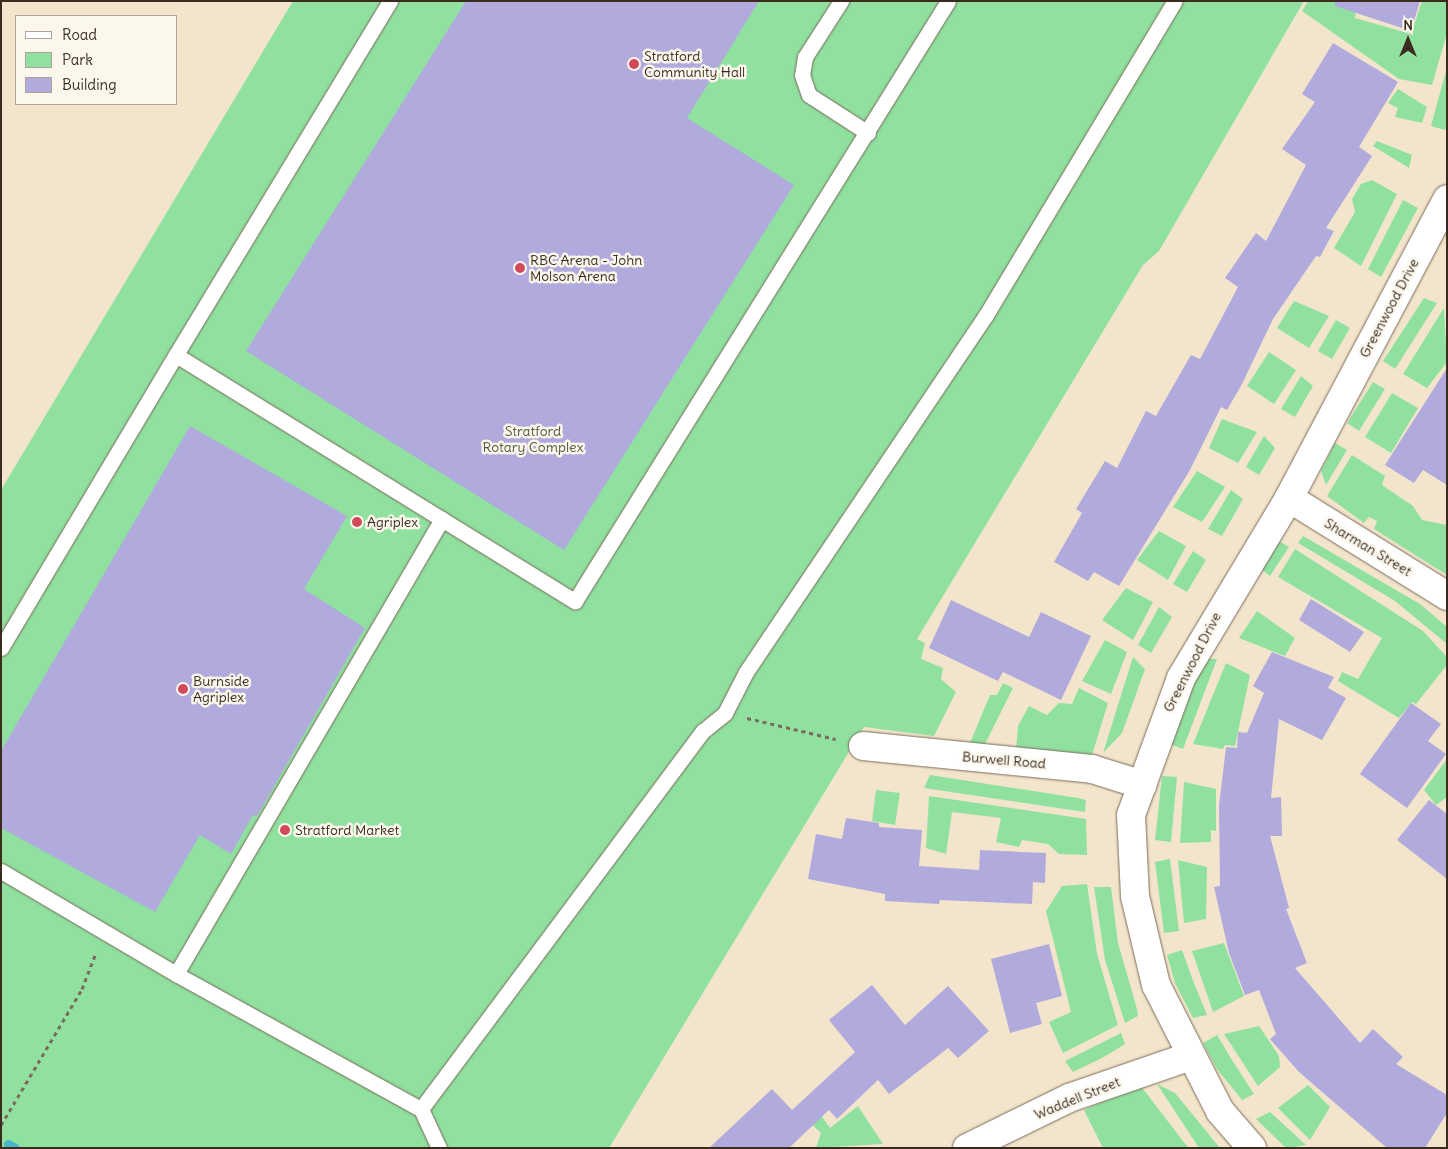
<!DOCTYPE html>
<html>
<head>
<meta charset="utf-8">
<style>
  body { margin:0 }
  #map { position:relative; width:1448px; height:1149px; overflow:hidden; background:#f3e5cb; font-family:Delius,sans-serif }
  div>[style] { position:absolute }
  .green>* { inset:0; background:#90e1a0 }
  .stream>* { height:9px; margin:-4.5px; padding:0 4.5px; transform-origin:4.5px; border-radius:4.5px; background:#4ab4c8 }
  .building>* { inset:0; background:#b1aadd }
  .path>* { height:3px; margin-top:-1.5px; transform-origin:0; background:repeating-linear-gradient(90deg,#7b6b5b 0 4px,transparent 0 8px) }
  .roads { filter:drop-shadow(0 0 1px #7b6b5b) drop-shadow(0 0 1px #7b6b5b) }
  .lane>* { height:15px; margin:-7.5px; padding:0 7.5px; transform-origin:7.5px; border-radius:7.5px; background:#fff }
  .street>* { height:28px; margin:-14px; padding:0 14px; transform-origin:14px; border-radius:14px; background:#fff }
  .dots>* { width:14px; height:14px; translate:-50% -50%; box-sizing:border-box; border:2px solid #fbf7ec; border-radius:50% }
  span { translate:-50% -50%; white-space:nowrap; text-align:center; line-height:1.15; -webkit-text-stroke:5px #fbf7ec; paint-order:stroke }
  .poi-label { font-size:14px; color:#3b2a1e }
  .left { translate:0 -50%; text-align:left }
  .street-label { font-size:14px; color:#3b2a1e }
  .park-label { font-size:14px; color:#50583e }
  .frame { position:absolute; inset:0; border:2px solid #3b2a1e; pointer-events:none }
  .legend { position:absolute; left:15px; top:15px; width:162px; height:90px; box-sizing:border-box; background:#fbf7ec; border:1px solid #aea59a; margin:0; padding:6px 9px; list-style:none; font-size:15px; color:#3b2a1e }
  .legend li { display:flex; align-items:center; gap:10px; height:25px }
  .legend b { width:25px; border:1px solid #aea59a }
  .north { position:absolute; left:1383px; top:15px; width:50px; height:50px; -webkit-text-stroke:4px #fbf7ec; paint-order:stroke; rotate:0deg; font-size:14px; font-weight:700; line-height:20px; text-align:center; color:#3b2a1e }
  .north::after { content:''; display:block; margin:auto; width:18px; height:22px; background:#3b2a1e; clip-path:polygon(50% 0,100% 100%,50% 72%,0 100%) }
</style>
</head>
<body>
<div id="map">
  <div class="green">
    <div style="clip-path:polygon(293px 1px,1304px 1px,1159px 251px,1143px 265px,917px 639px,925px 643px,921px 659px,943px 668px,941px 679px,956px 692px,934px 736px,864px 727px,609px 1148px,1px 1148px,1px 490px)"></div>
    <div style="clip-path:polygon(1308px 1px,1339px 1px,1356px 10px,1355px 18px,1411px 34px,1422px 1px,1447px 1px,1447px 33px,1432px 85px,1399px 79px,1302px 11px)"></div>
    <div style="clip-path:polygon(1447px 67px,1447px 123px,1445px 130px,1431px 126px)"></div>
    <div style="clip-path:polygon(1398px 89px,1427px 107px,1422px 123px,1395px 117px,1398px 108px,1388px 103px)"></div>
    <div style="clip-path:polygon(1377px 141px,1412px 155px,1409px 168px,1373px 146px)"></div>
    <div style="clip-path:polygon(1372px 180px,1397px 194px,1361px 266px,1334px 248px,1355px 212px,1352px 199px,1361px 184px)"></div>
    <div style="clip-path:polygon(1403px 200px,1418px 208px,1381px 277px,1368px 269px)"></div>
    <div style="clip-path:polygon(1424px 298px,1437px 303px,1395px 369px,1383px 361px)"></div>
    <div style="clip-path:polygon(1294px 301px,1329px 316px,1309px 348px,1277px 328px)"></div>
    <div style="clip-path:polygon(1444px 308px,1447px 362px,1427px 388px,1403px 374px)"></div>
    <div style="clip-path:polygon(1336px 320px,1350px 328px,1332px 359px,1318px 351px)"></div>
    <div style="clip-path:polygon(1269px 352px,1296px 370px,1274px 404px,1247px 386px)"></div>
    <div style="clip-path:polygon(1301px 376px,1313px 386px,1295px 417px,1281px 409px)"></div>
    <div style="clip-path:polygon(1373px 382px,1385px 389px,1359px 431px,1347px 423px)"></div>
    <div style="clip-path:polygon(1392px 393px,1418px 408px,1391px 453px,1365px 437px)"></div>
    <div style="clip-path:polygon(1222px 419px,1257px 432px,1238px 463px,1209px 448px)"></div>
    <div style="clip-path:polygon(1264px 436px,1275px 448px,1259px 475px,1246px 467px)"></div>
    <div style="clip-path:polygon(1335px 443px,1347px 450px,1326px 485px,1321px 471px)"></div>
    <div style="clip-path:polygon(1352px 455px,1385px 476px,1382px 485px,1413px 506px,1422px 520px,1447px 525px,1447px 575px,1374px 529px,1377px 521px,1369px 517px,1364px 523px,1327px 496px)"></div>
    <div style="clip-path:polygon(1197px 471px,1225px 487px,1202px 522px,1173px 507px)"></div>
    <div style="clip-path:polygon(1231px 490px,1243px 499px,1222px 536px,1208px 529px)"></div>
    <div style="clip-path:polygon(1159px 531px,1186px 546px,1168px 580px,1137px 560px)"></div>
    <div style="clip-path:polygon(1303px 536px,1420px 604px,1447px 627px,1447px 644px,1395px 601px,1298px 543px)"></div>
    <div style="clip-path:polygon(1279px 541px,1289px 547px,1270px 576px,1256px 565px)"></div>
    <div style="clip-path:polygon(1295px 549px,1423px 631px,1447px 657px,1447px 665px,1416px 704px,1412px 702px,1399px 718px,1338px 681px,1342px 672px,1358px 679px,1382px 638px,1278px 577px)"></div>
    <div style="clip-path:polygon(1193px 551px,1206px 560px,1187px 592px,1173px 584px)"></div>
    <div style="clip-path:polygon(1126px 588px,1153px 602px,1133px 640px,1102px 620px)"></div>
    <div style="clip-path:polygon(1159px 607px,1172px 617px,1151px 653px,1138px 645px)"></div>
    <div style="clip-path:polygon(1257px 611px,1295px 638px,1285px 656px,1239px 638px)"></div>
    <div style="clip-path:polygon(1105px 640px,1127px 652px,1111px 694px,1082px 681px)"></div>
    <div style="clip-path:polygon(1133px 657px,1145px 669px,1122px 733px,1103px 753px)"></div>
    <div style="clip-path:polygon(1202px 659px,1217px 659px,1183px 749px,1168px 743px)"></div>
    <div style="clip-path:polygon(1226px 663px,1250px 675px,1235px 746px,1225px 745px,1223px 749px,1193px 744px)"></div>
    <div style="clip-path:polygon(1003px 683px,1013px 688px,985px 744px,970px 743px,990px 695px,997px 695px)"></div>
    <div style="clip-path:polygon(1079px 688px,1108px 703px,1092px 755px,1087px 758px,1016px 749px,1018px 726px,1029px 706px,1047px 715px,1059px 703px,1072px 704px)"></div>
    <div style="clip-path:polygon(1447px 759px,1447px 797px,1436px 805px,1424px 790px)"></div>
    <div style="clip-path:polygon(930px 775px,1078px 798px,1086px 800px,1085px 812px,924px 788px)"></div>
    <div style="clip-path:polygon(1162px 776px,1177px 777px,1171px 842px,1155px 840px)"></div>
    <div style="clip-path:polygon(1184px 782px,1216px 789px,1216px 831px,1211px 830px,1211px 842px,1180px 843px)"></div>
    <div style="clip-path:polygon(876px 790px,900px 793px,895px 825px,872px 821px)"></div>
    <div style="clip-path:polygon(929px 796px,1086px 819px,1087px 855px,1059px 854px,1048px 844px,1022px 840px,1019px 847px,996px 842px,1001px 818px,952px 812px,946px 854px,926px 848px)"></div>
    <div style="clip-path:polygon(1170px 859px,1179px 931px,1164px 933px,1155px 862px)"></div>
    <div style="clip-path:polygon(1178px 860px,1207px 867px,1206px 919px,1184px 923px)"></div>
    <div style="clip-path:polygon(1087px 884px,1097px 954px,1118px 1025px,1063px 1053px,1049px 1022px,1071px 1012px,1046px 911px,1062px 886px)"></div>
    <div style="clip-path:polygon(1094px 887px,1111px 887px,1118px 943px,1137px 1009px,1138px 1016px,1125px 1023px,1105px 960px)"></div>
    <div style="clip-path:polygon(1224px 943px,1244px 996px,1213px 1012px,1192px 951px)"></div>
    <div style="clip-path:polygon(1182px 950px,1192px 978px,1207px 1015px,1193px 1018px,1175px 983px,1167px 955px)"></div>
    <div style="clip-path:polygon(1259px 1026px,1279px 1056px,1280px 1067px,1258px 1086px,1224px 1034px)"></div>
    <div style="clip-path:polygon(1121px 1033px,1125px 1044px,1104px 1057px,1073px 1072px,1065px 1061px)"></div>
    <div style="clip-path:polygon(1217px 1035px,1232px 1060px,1254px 1094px,1242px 1100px,1217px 1069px,1203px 1043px)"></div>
    <div style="clip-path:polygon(1157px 1084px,1175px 1093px,1220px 1148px,1199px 1148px)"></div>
    <div style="clip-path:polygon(1140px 1085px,1183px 1141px,1189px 1148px,1103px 1148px,1084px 1110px)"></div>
    <div style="clip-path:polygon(1308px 1085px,1330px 1107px,1310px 1140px,1278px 1108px)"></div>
    <div style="clip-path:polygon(814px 1105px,830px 1128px,858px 1106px,883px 1144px,816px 1148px,821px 1133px,802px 1115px)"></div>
    <div style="clip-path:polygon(1270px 1112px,1306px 1145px,1286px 1148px,1256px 1119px)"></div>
  </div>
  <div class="stream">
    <div style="left:8px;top:1144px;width:8px;rotate:30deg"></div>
  </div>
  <div class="building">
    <div style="clip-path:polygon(466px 1px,759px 1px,687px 118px,794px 185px,564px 550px,246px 351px)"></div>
    <div style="clip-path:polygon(1335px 1px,1420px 1px,1411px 31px,1335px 6px)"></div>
    <div style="clip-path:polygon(1333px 43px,1398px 82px,1359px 147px,1372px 156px,1326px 228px,1334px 231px,1320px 257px,1316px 256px,1273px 319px,1242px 384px,1227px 410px,1221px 407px,1190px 470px,1119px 586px,1094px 572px,1088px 581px,1054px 562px,1082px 513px,1076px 509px,1105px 461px,1117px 468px,1146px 411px,1156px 416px,1191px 355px,1200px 359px,1238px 287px,1225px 278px,1256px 233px,1266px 241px,1306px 165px,1282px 149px,1315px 102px,1302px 94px)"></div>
    <div style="clip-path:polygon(1447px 368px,1447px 485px,1423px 470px,1414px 483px,1385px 465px)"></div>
    <div style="clip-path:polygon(190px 426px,347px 516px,304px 589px,365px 628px,257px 816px,253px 815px,231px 854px,200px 835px,155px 912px,1px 828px,1px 751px)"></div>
    <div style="clip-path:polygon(1311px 599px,1364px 632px,1350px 652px,1299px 620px)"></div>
    <div style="clip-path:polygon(951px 600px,1029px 637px,1041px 612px,1091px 636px,1061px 700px,1003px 672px,998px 681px,929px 648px)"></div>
    <div style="clip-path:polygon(1272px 652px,1334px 677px,1328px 688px,1346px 698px,1322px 740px,1279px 719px,1271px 798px,1281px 797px,1282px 836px,1270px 836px,1289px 908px,1286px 909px,1307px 963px,1295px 968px,1360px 1043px,1373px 1029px,1403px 1057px,1396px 1064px,1447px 1095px,1447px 1113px,1425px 1148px,1387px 1148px,1299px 1072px,1270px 1039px,1276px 1034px,1259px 990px,1245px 995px,1229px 953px,1214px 887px,1220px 886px,1219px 806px,1226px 747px,1237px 748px,1238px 732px,1247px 733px,1264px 693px,1253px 686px)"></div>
    <div style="clip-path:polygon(1411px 703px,1441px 724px,1428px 741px,1446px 754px,1407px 808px,1360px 774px)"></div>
    <div style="clip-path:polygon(1429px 800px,1447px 814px,1447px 879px,1397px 840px)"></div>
    <div style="clip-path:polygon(846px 818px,879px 823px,879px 827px,922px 830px,919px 866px,979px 870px,980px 850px,1046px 853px,1045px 883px,1033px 882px,1032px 904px,940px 900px,939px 904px,885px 901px,885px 894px,808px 879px,816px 834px,842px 839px)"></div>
    <div style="clip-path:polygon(1049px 944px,1062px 996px,1036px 1003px,1042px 1024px,1010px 1033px,991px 959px)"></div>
    <div style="clip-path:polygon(872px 985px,905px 1025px,948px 986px,989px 1031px,958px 1058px,948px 1048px,889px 1094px,878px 1080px,837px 1119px,829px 1110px,789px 1148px,709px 1148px,772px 1089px,792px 1110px,855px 1052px,829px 1020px)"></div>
  </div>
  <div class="path">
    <div style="left:747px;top:718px;width:91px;rotate:13.3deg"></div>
    <div style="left:1px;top:1125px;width:158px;rotate:-59.2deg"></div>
    <div style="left:82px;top:989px;width:39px;rotate:-69deg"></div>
  </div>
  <div class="roads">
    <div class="lane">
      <div style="left:390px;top:1px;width:414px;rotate:121.2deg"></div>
      <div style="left:176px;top:355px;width:469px;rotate:31.7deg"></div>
      <div style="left:575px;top:601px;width:706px;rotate:-58.13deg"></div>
      <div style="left:841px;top:1px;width:67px;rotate:122.7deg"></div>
      <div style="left:805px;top:57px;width:18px;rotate:99deg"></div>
      <div style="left:802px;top:75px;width:21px;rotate:71deg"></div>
      <div style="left:809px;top:95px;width:70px;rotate:32.8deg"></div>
      <div style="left:1px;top:648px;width:341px;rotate:-59.2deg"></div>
      <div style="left:1px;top:871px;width:203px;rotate:30.5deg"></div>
      <div style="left:176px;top:974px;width:527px;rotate:-59.69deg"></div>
      <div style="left:176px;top:974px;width:280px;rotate:28.9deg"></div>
      <div style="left:421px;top:1109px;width:472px;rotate:-53.3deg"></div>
      <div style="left:703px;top:731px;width:28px;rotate:-39deg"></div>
      <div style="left:725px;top:713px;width:46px;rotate:-62.9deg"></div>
      <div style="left:746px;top:672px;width:430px;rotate:-56.1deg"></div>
      <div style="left:986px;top:315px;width:366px;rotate:-59deg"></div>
      <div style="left:421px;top:1109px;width:43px;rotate:65.2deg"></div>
    </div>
    <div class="street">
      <div style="left:1289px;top:498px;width:186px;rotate:31.8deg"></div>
      <div style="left:863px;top:746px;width:230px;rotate:5.7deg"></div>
      <div style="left:1092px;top:769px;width:53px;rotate:17.4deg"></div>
      <div style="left:967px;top:1148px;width:114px;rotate:-26.1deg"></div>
      <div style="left:1069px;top:1098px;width:129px;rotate:-19deg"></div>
      <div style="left:1252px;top:1148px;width:49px;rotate:-130.9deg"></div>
      <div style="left:1220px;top:1111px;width:141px;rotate:-116.9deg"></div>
      <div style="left:1156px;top:985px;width:91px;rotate:-103.3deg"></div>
      <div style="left:1135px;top:896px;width:81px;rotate:-92.8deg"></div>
      <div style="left:1131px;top:815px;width:146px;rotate:-69.9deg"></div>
      <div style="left:1181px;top:678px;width:210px;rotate:-59deg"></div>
      <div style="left:1289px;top:498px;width:338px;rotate:-62.1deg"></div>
    </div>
  </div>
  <div class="dots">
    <div style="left:634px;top:64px;background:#d1495b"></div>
    <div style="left:520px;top:268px;background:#d1495b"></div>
    <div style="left:357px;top:522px;background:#d1495b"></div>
    <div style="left:183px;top:689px;background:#d1495b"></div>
    <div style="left:285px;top:830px;background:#d1495b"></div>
  </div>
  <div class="poi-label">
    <span class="left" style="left:644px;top:64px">Stratford<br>Community Hall</span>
    <span class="left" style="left:530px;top:268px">RBC Arena - John<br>Molson Arena</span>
    <span class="left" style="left:367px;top:522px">Agriplex</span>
    <span class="left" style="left:193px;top:689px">Burnside<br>Agriplex</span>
    <span class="left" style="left:295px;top:830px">Stratford Market</span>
  </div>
  <div class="street-label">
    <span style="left:1389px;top:308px;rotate:-62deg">Greenwood Drive</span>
    <span style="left:1368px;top:547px;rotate:31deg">Sharman Street</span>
    <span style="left:1192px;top:662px;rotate:-63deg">Greenwood Drive</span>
    <span style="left:1004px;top:760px;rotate:5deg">Burwell Road</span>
    <span style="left:1077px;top:1098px;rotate:-22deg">Waddell Street</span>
  </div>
  <div class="park-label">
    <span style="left:533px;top:439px">Stratford<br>Rotary Complex</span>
  </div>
  <div class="frame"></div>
  <ul class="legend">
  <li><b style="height:6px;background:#fff"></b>Road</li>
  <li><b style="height:14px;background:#90e1a0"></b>Park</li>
  <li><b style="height:14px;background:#b1aadd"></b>Building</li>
  </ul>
  <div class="north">N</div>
</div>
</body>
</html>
